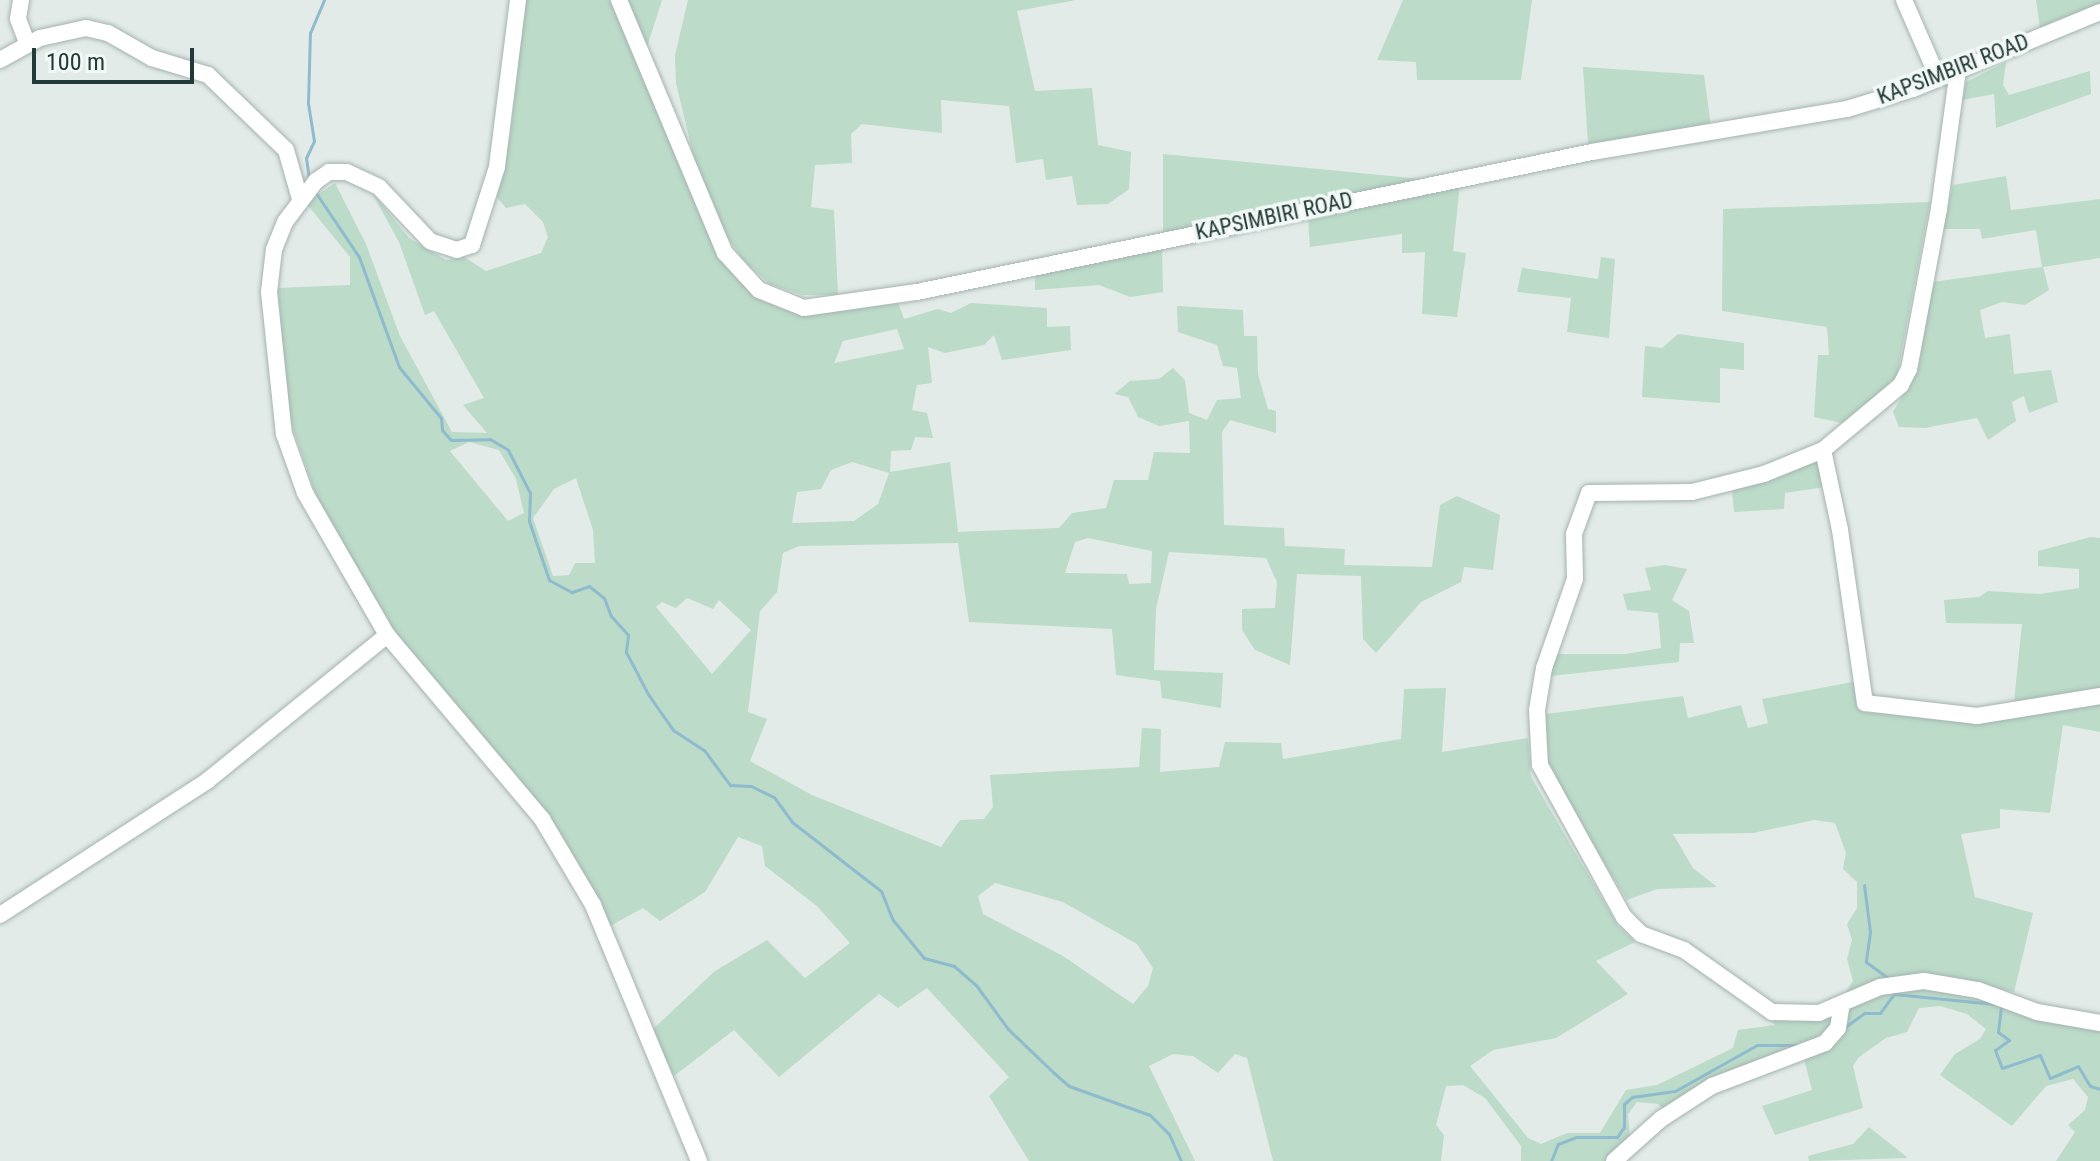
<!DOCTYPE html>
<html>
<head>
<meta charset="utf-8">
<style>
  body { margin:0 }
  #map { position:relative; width:2100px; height:1161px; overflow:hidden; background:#e2ebe8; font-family:"Roboto Condensed",sans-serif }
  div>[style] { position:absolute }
  .green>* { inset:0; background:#bcdbc9 }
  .stream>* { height:3px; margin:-1.5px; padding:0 1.5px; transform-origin:1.5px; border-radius:1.5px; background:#8ebbcd }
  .roads { filter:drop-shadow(0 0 2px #a5b3b0) drop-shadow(0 0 2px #a5b3b0) }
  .minor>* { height:16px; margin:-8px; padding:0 8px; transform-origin:8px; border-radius:8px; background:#fff }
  span { translate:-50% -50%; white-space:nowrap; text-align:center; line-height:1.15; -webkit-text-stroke:7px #f2f8f6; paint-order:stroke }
  .street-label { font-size:22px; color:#233b38 }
  .scale { position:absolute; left:32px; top:48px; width:162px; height:36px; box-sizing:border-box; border:4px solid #233b38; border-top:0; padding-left:10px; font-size:24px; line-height:28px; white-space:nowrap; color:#233b38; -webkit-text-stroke:6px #f2f8f6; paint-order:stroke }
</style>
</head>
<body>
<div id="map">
  <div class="green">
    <div style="clip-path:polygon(evenodd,526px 0,610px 0,721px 257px,739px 281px,770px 302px,897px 300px,904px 319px,938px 309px,951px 313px,971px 303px,1047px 308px,1047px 327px,1070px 326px,1071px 350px,1002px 360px,994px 335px,984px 345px,945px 353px,928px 347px,932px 383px,917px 385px,912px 410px,927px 413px,933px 438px,915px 437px,911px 450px,891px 451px,890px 472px,950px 462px,958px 532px,1059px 528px,1072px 513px,1106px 508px,1114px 480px,1148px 480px,1154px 452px,1190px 453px,1189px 421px,1159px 426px,1138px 417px,1128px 397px,1114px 394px,1130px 381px,1159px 379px,1173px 368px,1185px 380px,1189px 413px,1207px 420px,1217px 400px,1241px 398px,1237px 368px,1223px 366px,1217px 345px,1178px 332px,1177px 306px,1243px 310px,1244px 336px,1257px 336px,1258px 374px,1268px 409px,1276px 411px,1276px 433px,1230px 420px,1222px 432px,1224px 525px,1284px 528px,1285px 546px,1345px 549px,1344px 565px,1432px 567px,1440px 505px,1457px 496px,1500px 515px,1493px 570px,1464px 567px,1461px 582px,1421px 602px,1376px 653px,1363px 639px,1361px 576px,1297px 574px,1290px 665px,1255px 650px,1242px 630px,1242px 609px,1275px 608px,1277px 582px,1266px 558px,1169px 552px,1156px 609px,1154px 670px,1223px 673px,1221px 708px,1162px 698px,1160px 681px,1116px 675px,1112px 629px,969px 622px,958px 543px,799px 546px,783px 553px,777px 592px,760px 611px,748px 712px,767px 719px,750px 761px,812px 795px,941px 847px,960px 820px,984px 819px,993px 807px,990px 775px,1139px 767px,1142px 728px,1161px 729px,1160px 772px,1219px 767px,1225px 742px,1281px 743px,1283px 759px,1401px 739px,1404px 689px,1446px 688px,1442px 752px,1528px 738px,1531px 777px,1618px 926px,1635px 942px,1596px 961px,1628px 994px,1556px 1038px,1493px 1050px,1470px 1066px,1528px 1138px,1541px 1144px,1567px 1133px,1600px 1133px,1626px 1090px,1657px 1085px,1733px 1048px,1738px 1030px,1775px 1025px,1764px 1015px,1791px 1021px,1837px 1013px,1830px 1033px,1664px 1110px,1658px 1104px,1637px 1102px,1628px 1114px,1630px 1139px,1608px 1161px,1521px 1161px,1521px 1146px,1485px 1098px,1463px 1085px,1446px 1086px,1436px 1125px,1444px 1135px,1441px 1161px,1273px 1161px,1247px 1058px,1235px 1054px,1218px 1073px,1193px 1056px,1173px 1054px,1149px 1066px,1195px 1161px,1029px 1161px,989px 1096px,1009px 1077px,927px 988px,898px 1008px,879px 994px,779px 1077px,734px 1030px,674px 1076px,652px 1030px,715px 971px,767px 940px,805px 978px,850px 943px,817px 906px,765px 866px,762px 846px,738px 837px,705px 892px,660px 921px,643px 908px,610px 926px,550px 817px,394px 631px,323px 515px,287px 412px,278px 288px,350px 285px,350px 257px,306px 203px,335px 183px,366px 244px,400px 336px,452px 432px,487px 433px,463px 405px,484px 398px,434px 311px,425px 315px,399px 242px,371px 191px,409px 238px,446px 260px,464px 257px,486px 271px,541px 253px,548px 237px,543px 222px,525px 204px,506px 208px,497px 197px,510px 137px,526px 0,897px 329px,904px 349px,834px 363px,843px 341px,897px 329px,526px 0,469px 442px,499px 450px,516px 479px,524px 513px,508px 521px,450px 451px,469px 442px,526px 0,852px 462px,889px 473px,878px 504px,854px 521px,792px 523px,797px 492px,821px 489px,831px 470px,852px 462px,526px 0,576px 478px,593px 530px,595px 563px,575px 563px,569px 575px,553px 576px,533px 518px,554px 489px,576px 478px,526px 0,1088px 538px,1152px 551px,1151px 583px,1129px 584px,1127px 574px,1065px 573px,1075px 542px,1088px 538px,526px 0,687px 598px,713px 609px,719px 600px,751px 630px,712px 674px,656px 607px,662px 602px,676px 608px,687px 598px,526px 0,995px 883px,1063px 902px,1137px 944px,1153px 968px,1148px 986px,1133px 1004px,1063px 956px,983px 914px,978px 896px,995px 883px)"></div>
    <div style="clip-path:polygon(627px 0,662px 0,646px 50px)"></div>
    <div style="clip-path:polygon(688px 0,1076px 0,1017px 11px,1035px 91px,1092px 88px,1098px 145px,1131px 152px,1129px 189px,1108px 204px,1077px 205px,1072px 176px,1046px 180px,1043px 159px,1016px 163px,1009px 106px,941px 100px,942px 133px,862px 124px,851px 134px,852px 163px,815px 165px,811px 207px,834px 210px,838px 295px,802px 295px,770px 284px,743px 260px,719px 225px,695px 162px,676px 83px,675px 55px)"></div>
    <div style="clip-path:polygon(1403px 0,1532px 0,1521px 80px,1417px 80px,1416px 62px,1377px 60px)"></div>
    <div style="clip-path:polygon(2036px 0,2100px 0,2100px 10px,2040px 28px)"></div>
    <div style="clip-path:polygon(2006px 62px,2003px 85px,2009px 95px,2090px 71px,2091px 94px,1996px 128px,1994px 94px,1962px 100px,1966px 82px)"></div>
    <div style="clip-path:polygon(1583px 67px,1704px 75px,1711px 126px,1588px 144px)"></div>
    <div style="clip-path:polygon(1163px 154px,1421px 179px,1163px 234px)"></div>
    <div style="clip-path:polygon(2006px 176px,2011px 210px,2100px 199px,2100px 258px,2043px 267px,2049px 290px,2025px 305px,2002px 302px,1980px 310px,1985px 338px,2010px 334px,2014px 374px,2051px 370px,2058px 402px,2029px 413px,2024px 396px,2012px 402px,2016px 421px,1988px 440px,1977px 418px,1925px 428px,1899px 427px,1893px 412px,1918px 369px,1933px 282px,2042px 267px,2036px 230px,1982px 239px,1980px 229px,1943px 229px,1953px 185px)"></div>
    <div style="clip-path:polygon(1460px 183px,1453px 251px,1466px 253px,1457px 317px,1422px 314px,1425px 252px,1402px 253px,1402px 234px,1310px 247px,1308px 218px)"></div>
    <div style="clip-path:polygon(1930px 202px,1897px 376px,1847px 424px,1814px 417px,1818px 355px,1829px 355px,1827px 327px,1722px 311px,1723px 209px)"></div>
    <div style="clip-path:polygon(1162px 248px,1163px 292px,1130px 297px,1099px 285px,1035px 290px,1035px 269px)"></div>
    <div style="clip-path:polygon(1601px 257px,1615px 259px,1609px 338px,1567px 332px,1571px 298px,1517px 292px,1522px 268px,1598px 279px)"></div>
    <div style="clip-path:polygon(1678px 334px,1744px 343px,1744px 370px,1720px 368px,1720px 403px,1642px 397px,1645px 346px,1662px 348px)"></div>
    <div style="clip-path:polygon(1821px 458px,1825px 487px,1785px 493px,1784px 509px,1734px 512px,1732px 491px)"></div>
    <div style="clip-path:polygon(2091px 537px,2100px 538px,2100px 691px,2014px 702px,2022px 624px,1946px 623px,1944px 600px,1979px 597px,1988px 591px,2040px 594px,2079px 588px,2079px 569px,2038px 566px,2038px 551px)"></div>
    <div style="clip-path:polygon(1665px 565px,1687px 569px,1672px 600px,1689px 611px,1694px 643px,1680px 643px,1679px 662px,1551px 676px,1556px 654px,1626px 654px,1661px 648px,1658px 613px,1627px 610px,1623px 594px,1651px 590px,1645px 568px)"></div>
    <div style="clip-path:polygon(1858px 681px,1862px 709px,1870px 713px,2100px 704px,2100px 732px,2063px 725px,2050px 813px,2000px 809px,2000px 828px,1961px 834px,1975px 897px,2033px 913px,2014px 992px,1928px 975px,1845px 993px,1853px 981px,1847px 959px,1852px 940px,1847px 924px,1857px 908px,1857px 882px,1843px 869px,1846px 853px,1835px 823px,1814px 820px,1753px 833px,1673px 834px,1693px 868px,1717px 887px,1657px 889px,1627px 900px,1566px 801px,1547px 760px,1546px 714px,1683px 696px,1688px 718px,1741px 705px,1748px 728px,1768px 723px,1762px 699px)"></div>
    <div style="clip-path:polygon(1940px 986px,2100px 1029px,2100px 1161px,2056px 1161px,2075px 1132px,2068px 1125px,2085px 1110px,2088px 1097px,2073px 1079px,2046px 1086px,2012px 1126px,1940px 1075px,1955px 1054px,1980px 1039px,1986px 1029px,1967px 1014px,1940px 1006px,1919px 1008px,1907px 1032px,1886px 1038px,1859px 1057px,1853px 1066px,1863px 1108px,1775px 1135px,1762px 1106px,1812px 1090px,1804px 1059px,1834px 1046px,1845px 1010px,1885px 991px)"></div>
    <div style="clip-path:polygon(1869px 1127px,1908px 1158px,1809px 1161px,1808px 1156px,1853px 1144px)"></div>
  </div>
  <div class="stream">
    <div style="left:309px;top:179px;width:21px;rotate:-98deg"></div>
    <div style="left:306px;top:158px;width:19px;rotate:-65deg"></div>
    <div style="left:314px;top:141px;width:38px;rotate:-99deg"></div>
    <div style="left:308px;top:103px;width:70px;rotate:-88.4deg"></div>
    <div style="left:310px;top:33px;width:36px;rotate:-67deg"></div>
    <div style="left:316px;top:193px;width:77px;rotate:56.1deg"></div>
    <div style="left:359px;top:257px;width:117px;rotate:70deg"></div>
    <div style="left:399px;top:367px;width:66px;rotate:50.5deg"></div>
    <div style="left:441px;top:418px;width:12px;rotate:85deg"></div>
    <div style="left:442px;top:430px;width:13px;rotate:48deg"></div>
    <div style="left:451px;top:440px;width:39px;rotate:-1deg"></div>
    <div style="left:490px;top:439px;width:21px;rotate:31deg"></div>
    <div style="left:508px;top:450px;width:48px;rotate:62.9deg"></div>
    <div style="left:530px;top:493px;width:28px;rotate:92deg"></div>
    <div style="left:529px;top:521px;width:62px;rotate:71.3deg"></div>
    <div style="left:549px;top:580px;width:26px;rotate:28deg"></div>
    <div style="left:572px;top:592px;width:18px;rotate:-19deg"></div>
    <div style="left:589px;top:586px;width:19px;rotate:39deg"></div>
    <div style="left:604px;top:598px;width:19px;rotate:69deg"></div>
    <div style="left:611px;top:616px;width:25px;rotate:48deg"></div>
    <div style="left:628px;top:635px;width:17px;rotate:97deg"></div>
    <div style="left:626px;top:652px;width:47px;rotate:62.4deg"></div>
    <div style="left:648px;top:694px;width:44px;rotate:55.2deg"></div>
    <div style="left:673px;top:730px;width:37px;rotate:33deg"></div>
    <div style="left:704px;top:750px;width:44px;rotate:53.4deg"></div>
    <div style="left:730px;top:785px;width:21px;rotate:3deg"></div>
    <div style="left:751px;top:786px;width:25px;rotate:26deg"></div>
    <div style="left:774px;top:797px;width:31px;rotate:54deg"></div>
    <div style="left:792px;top:822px;width:113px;rotate:37.8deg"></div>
    <div style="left:881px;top:891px;width:31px;rotate:68deg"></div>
    <div style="left:893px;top:920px;width:49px;rotate:50.8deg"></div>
    <div style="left:924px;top:958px;width:31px;rotate:15deg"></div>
    <div style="left:954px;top:966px;width:29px;rotate:41deg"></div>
    <div style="left:976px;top:985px;width:54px;rotate:54deg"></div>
    <div style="left:1008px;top:1029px;width:64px;rotate:43.7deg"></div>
    <div style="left:1054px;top:1073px;width:20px;rotate:41deg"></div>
    <div style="left:1069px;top:1086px;width:86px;rotate:19.7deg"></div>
    <div style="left:1150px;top:1115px;width:27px;rotate:45deg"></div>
    <div style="left:1169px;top:1134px;width:30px;rotate:66deg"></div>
    <div style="left:1864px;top:885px;width:47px;rotate:82.7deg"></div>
    <div style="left:1870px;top:932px;width:30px;rotate:98deg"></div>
    <div style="left:1866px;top:962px;width:29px;rotate:36deg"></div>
    <div style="left:2001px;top:1007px;width:25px;rotate:97deg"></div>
    <div style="left:1998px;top:1032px;width:14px;rotate:36deg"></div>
    <div style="left:2009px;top:1040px;width:17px;rotate:144deg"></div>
    <div style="left:1995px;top:1050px;width:19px;rotate:69deg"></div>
    <div style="left:2002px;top:1068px;width:40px;rotate:-18.9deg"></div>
    <div style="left:2040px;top:1055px;width:25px;rotate:67deg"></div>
    <div style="left:2050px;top:1078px;width:30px;rotate:-23deg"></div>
    <div style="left:2078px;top:1066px;width:23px;rotate:59deg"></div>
    <div style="left:2090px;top:1086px;width:10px;rotate:17deg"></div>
    <div style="left:1845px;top:1027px;width:24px;rotate:-36deg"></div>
    <div style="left:1864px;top:1013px;width:16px"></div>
    <div style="left:1880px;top:1013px;width:24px;rotate:-54deg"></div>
    <div style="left:1894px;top:994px;width:101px;rotate:5.7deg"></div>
    <div style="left:1551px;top:1161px;width:18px;rotate:-68deg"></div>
    <div style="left:1558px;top:1144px;width:19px;rotate:-21deg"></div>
    <div style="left:1576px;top:1137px;width:41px"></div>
    <div style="left:1617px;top:1137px;width:12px;rotate:-55deg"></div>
    <div style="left:1624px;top:1127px;width:23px;rotate:-90deg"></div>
    <div style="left:1624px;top:1104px;width:11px;rotate:-41deg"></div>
    <div style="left:1632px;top:1097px;width:43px;rotate:-7.9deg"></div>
    <div style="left:1675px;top:1091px;width:94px;rotate:-29.3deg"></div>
    <div style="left:1757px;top:1045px;width:41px"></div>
  </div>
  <div class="roads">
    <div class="minor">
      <div style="left:21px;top:0;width:19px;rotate:99deg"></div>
      <div style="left:18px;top:19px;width:26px;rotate:69deg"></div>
      <div style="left:518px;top:0;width:168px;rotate:97.2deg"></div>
      <div style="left:497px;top:167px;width:82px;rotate:107.8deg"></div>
      <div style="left:472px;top:245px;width:16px;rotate:162deg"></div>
      <div style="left:457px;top:250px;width:28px;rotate:-162deg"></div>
      <div style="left:430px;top:241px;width:74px;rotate:-133.4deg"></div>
      <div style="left:379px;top:187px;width:35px;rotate:-155deg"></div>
      <div style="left:347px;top:172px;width:18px;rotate:180deg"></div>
      <div style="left:329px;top:172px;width:16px;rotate:145deg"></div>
      <div style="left:316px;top:181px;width:51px;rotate:127.1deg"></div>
      <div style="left:285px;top:222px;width:29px;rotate:112deg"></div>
      <div style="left:274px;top:249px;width:43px;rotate:96.6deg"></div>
      <div style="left:269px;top:292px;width:143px;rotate:84deg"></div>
      <div style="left:284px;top:434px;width:63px;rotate:70.4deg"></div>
      <div style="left:305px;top:493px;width:164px;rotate:60deg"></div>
      <div style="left:387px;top:635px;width:241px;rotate:49.9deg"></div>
      <div style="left:542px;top:819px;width:100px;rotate:59.3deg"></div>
      <div style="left:593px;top:905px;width:277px;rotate:67.5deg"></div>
      <div style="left:619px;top:0;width:274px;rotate:67.3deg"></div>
      <div style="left:725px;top:253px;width:50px;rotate:47.4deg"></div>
      <div style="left:759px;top:290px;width:48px;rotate:21.8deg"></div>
      <div style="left:804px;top:308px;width:114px;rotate:-8.1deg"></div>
      <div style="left:917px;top:292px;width:689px;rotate:-11.72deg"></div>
      <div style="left:1592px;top:152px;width:259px;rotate:-9.6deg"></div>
      <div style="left:1847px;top:109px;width:69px;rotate:-16.9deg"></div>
      <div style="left:1913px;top:89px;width:202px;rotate:-22.4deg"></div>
      <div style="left:1904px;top:0;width:85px;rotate:66.4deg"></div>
      <div style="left:0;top:60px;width:46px;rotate:-28.8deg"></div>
      <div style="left:40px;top:38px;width:47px;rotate:-12.3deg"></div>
      <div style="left:86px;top:28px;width:23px;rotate:13deg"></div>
      <div style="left:108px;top:33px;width:51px;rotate:29.6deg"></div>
      <div style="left:152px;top:58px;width:59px;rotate:16.9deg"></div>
      <div style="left:208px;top:75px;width:108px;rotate:43.9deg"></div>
      <div style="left:286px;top:150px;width:51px;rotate:74.1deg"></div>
      <div style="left:1958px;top:70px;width:140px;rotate:97.8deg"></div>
      <div style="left:1939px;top:209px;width:163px;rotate:100.6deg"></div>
      <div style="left:1909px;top:369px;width:18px;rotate:117deg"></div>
      <div style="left:1901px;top:385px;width:102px;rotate:140.2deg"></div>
      <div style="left:1823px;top:450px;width:64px;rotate:157.9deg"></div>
      <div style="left:1764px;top:474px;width:74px;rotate:166deg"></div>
      <div style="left:1692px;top:492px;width:103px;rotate:179.4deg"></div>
      <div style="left:1589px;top:493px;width:44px;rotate:110.1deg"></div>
      <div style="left:1574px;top:534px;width:45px;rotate:88.7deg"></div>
      <div style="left:1575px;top:579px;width:94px;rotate:109.2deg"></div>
      <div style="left:1544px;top:668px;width:43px;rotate:99.5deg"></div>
      <div style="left:1537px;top:710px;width:55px;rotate:86.9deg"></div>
      <div style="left:1540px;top:765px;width:174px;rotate:61.1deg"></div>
      <div style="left:1624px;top:917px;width:24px;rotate:45deg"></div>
      <div style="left:1641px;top:934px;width:46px;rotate:20.4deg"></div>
      <div style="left:1684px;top:950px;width:108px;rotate:35.2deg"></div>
      <div style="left:1772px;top:1012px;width:47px;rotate:1.2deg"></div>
      <div style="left:1819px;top:1013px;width:66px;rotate:-23.1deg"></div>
      <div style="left:1880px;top:987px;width:44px;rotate:-7.8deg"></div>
      <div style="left:1924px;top:981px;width:55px;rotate:9.5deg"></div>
      <div style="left:1978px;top:990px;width:63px;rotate:20.4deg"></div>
      <div style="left:2037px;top:1012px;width:64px;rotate:9.9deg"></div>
      <div style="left:1823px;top:450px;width:82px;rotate:78deg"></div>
      <div style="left:1840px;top:530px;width:175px;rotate:81.8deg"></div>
      <div style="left:1865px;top:703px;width:113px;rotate:6.6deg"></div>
      <div style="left:1977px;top:716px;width:125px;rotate:-9.2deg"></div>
      <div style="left:0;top:915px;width:247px;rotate:-32.9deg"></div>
      <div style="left:207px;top:781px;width:232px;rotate:-39deg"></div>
      <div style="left:1614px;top:1161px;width:63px;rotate:-41.8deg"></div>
      <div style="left:1661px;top:1119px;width:61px;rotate:-32.9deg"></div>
      <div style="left:1712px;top:1086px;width:121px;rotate:-20.8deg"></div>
      <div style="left:1825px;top:1043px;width:20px;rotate:-49deg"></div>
      <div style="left:1838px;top:1028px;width:20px;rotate:-81deg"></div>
    </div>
  </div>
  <div class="street-label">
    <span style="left:1953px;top:69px;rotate:-21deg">KAPSIMBIRI ROAD</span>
    <span style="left:1274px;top:216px;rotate:-12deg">KAPSIMBIRI ROAD</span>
  </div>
  <div class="scale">100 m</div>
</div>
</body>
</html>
